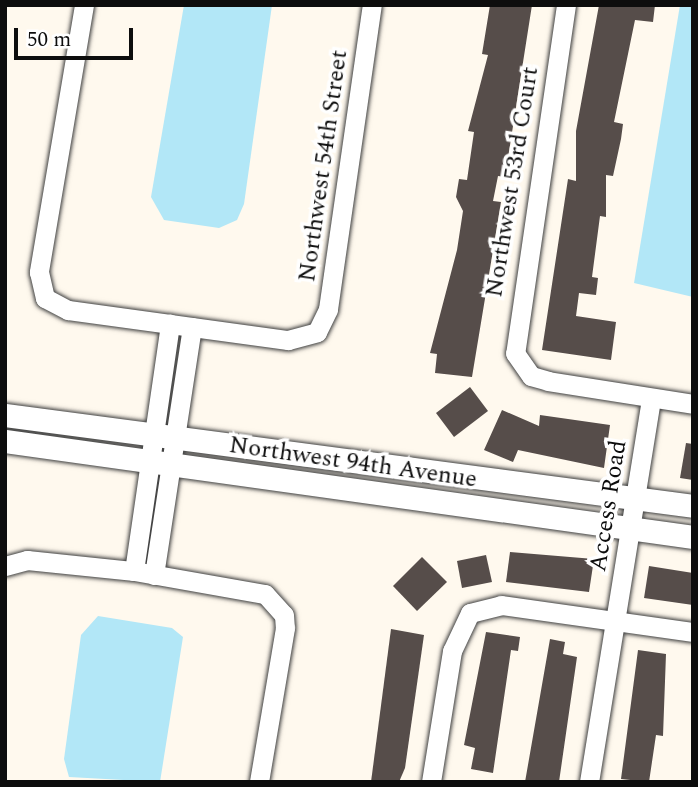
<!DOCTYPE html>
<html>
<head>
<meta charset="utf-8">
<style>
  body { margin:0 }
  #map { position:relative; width:698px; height:787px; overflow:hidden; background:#fff9ee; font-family:Spectral,serif }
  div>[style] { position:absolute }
  .water>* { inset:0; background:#b2e7f7 }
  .building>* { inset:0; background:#564d4a }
  .roads { filter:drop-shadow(0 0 2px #404040) drop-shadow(0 0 2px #404040) }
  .minor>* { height:19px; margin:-9.5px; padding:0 9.5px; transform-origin:9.5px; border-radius:9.5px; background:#fff }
  .tertiary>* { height:23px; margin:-11.5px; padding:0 11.5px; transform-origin:11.5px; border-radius:11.5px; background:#fff }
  span { translate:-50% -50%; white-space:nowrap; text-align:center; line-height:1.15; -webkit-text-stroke:7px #fff; paint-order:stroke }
  .street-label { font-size:24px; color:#0d0d0d }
  .frame { position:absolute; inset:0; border:7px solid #0d0d0d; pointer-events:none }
  .scale { position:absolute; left:14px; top:28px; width:119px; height:32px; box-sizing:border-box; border:4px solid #0d0d0d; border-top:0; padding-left:9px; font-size:21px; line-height:24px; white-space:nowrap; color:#0d0d0d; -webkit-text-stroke:5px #fff; paint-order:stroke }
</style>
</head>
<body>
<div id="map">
  <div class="water">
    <div style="clip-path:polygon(184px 5px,272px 5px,244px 204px,237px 220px,219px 228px,164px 220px,151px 197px)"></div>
    <div style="clip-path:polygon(680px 5px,693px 5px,693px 297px,634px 283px)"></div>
    <div style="clip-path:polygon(98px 616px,172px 628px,183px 637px,160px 782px,69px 777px,64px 759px,81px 635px)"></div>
  </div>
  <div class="building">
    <div style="clip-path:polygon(490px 5px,532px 5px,505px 177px,498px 176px,493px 201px,501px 202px,472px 377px,435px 373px,437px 354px,430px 353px,457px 250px,463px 211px,456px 197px,459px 179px,467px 180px,474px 132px,468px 131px,488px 55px,482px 54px)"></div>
    <div style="clip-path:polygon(599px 5px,655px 5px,653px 22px,635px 20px,614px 122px,623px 124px,621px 139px,613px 176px,606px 175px,606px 217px,600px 216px,592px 277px,598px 278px,596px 295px,579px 293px,576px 316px,616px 322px,611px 360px,542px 350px,568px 179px,576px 181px,576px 131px)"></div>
    <div style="clip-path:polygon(470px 387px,488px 411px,454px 437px,436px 413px)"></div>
    <div style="clip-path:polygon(502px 410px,539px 426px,540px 415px,610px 425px,604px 468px,518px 450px,513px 462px,484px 450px)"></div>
    <div style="clip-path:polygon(686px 443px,693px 444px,693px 480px,680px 478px)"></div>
    <div style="clip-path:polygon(510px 552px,594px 559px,589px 592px,506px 582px)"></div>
    <div style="clip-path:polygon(486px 555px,492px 582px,462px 588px,457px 561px)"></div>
    <div style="clip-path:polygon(422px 557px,447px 582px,417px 611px,393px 586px)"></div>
    <div style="clip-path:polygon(649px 566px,693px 573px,693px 605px,644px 598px)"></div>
    <div style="clip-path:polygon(391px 629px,424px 635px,405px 768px,399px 782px,371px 782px)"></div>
    <div style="clip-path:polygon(486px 632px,520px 637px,518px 651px,511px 650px,493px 773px,471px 769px,475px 748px,464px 745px)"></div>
    <div style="clip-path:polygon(550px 639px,565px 642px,563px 654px,577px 657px,559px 782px,525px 782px)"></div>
    <div style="clip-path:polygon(638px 650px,666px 654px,663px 736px,656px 735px,649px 782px,621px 779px)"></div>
  </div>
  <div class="roads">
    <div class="minor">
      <div style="left:84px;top:5px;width:271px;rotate:99.6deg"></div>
      <div style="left:39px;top:272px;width:27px;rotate:77deg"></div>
      <div style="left:45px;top:298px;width:26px;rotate:28deg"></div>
      <div style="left:68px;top:310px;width:222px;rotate:7.8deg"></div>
      <div style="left:288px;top:340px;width:30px;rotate:-15deg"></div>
      <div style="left:317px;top:332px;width:25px;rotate:-64deg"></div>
      <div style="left:328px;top:309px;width:307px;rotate:-81.8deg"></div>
      <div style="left:566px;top:5px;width:352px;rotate:98.3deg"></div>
      <div style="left:515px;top:353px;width:28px;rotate:55deg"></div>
      <div style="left:531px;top:376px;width:18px;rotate:16deg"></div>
      <div style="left:548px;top:381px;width:147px;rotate:9deg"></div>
      <div style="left:5px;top:566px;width:23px;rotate:-15deg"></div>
      <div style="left:27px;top:560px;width:108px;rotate:5.9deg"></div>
      <div style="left:134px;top:571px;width:133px;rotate:10deg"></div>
      <div style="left:265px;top:594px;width:28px;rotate:48deg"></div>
      <div style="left:284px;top:615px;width:13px;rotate:86deg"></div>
      <div style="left:285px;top:628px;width:156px;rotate:99.6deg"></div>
      <div style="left:134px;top:571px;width:250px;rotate:-81.7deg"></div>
      <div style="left:154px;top:575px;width:251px;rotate:-81.3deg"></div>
      <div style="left:431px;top:782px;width:133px;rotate:-80.9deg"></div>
      <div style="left:452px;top:651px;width:42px;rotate:-64.7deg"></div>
      <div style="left:470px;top:613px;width:32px;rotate:-14deg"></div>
      <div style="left:501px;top:605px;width:194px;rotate:8deg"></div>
      <div style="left:589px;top:782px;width:388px;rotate:-80.8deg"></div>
    </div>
    <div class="tertiary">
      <div style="left:5px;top:415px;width:694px;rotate:7.53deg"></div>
      <div style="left:5px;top:441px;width:695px;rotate:7.94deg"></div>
    </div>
  </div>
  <div class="street-label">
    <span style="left:324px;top:166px;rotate:-82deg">Northwest 54th Street</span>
    <span style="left:513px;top:182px;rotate:-81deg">Northwest 53rd Court</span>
    <span style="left:353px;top:463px;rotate:8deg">Northwest 94th Avenue</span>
    <span style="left:609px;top:506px;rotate:-81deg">Access Road</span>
  </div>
  <div class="frame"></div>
  <div class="scale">50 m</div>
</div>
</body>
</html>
